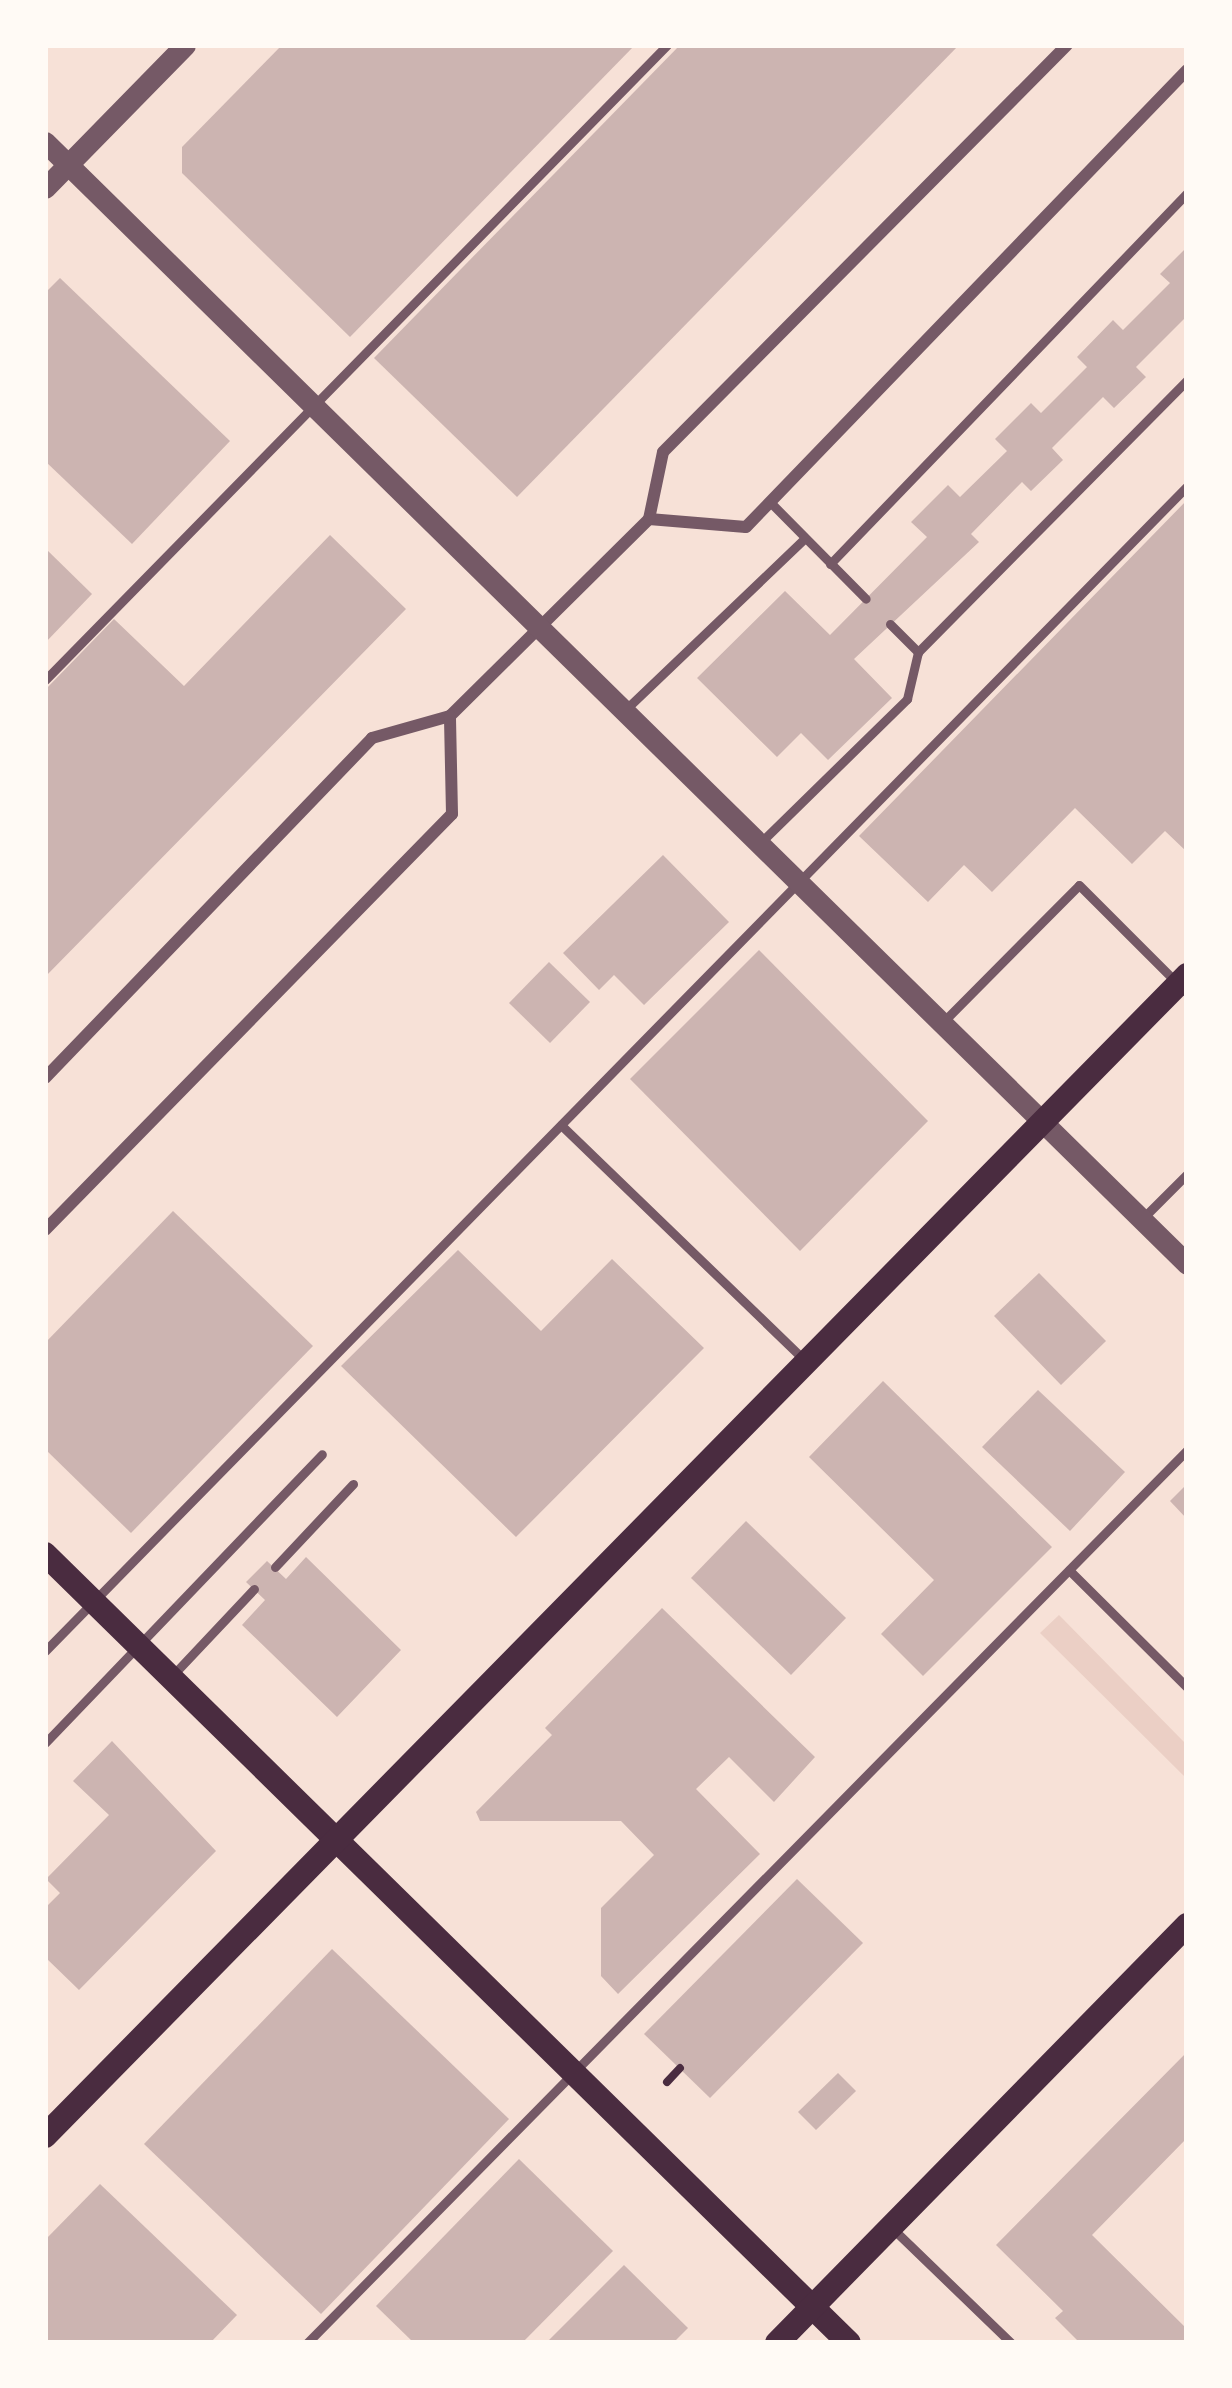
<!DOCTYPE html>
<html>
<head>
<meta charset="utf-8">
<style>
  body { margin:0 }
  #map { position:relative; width:1232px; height:2388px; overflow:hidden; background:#f7e1d7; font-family:Arial,sans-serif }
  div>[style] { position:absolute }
  .green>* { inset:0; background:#ebcfc5 }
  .building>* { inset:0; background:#ccb4b1 }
  .path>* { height:8px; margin:-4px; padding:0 4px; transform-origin:4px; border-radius:4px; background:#4a2c40 }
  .service>* { height:9px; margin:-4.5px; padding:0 4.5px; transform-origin:4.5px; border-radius:4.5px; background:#755966 }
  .minor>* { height:12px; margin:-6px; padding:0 6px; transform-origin:6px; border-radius:6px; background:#755966 }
  .tertiary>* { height:21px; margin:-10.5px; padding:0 10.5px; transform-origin:10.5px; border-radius:10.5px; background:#755966 }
  .secondary>* { height:24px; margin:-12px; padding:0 12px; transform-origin:12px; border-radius:12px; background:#4a2c40 }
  span { translate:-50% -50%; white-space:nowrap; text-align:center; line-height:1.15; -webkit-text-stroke:12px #fffaf5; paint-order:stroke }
  .frame { position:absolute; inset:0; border:48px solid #fffaf5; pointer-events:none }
</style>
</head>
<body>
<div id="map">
  <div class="green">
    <div style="clip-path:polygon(1059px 1615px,1187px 1745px,1187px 1779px,1040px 1633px)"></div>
  </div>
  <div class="building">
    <div style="clip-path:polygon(282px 45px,635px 45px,350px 337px,182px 173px,182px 147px)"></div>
    <div style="clip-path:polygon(680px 45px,959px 45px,517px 497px,374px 358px)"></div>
    <div style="clip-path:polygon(1187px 247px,1187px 316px,1136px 367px,1146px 377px,1114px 408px,1103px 397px,1052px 448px,1063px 460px,1031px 491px,1022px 482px,971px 534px,979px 542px,854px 659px,892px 698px,828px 760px,801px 733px,777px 757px,697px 678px,785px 591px,830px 635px,927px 537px,911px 522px,948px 485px,960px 497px,1007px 451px,995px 439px,1031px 403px,1041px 413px,1087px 367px,1077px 357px,1113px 320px,1123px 330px,1170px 283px,1160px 274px)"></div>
    <div style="clip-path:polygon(60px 278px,230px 441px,132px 544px,45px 461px,45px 293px)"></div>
    <div style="clip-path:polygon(1187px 500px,1187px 852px,1165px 831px,1132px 864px,1075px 808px,992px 892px,964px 865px,928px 902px,859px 836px)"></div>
    <div style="clip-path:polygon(330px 535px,406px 609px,45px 977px,45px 690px,114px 619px,184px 686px)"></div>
    <div style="clip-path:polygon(45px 548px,92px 594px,45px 643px)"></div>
    <div style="clip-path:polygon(663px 855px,729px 922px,644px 1005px,614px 975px,599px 990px,563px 953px)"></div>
    <div style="clip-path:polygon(759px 950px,928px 1121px,800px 1251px,630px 1079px)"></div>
    <div style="clip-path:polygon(549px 962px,590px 1002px,550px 1043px,509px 1003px)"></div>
    <div style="clip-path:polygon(173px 1211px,313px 1346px,131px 1533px,45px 1449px,45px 1343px)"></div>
    <div style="clip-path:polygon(458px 1250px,541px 1331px,612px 1259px,704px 1348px,516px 1537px,341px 1366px)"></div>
    <div style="clip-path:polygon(1039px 1273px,1106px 1341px,1061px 1385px,994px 1316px)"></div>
    <div style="clip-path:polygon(883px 1381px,1052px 1547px,923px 1676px,881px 1634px,934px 1580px,809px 1457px)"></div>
    <div style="clip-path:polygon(1038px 1390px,1125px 1472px,1070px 1531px,982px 1447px)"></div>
    <div style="clip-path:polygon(1187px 1484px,1187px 1519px,1170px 1501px)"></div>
    <div style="clip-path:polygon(746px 1521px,846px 1618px,791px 1675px,691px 1578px)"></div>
    <div style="clip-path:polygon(306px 1557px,401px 1650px,337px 1717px,242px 1625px,265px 1600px,246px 1582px,267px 1561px,286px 1579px)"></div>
    <div style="clip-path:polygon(662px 1608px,815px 1757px,774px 1802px,729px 1757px,696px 1789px,760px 1854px,618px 1994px,601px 1976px,601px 1908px,654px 1855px,621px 1821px,480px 1821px,476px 1812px,552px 1735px,545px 1728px)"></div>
    <div style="clip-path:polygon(112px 1741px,216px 1851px,79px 1990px,45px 1957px,45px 1908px,60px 1893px,46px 1879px,109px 1815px,73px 1781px)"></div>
    <div style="clip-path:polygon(797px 1879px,863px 1943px,710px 2098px,644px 2034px)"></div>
    <div style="clip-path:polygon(332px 1949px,509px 2119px,321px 2314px,144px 2144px)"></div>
    <div style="clip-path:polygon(1187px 2052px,1187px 2138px,1092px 2235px,1187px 2329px,1187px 2343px,1080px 2343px,1055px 2318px,1063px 2311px,996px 2245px)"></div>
    <div style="clip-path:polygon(838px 2073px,856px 2091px,816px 2130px,798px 2112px)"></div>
    <div style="clip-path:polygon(519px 2159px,613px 2251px,522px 2343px,414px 2343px,376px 2306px)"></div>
    <div style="clip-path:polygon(100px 2184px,237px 2315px,210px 2343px,45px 2343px,45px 2240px)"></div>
    <div style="clip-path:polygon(624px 2265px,688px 2328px,673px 2343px,546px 2343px)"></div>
  </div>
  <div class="path">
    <div style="left:667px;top:2082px;width:19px;rotate:-47deg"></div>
  </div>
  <div class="service">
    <div style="left:770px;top:502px;width:136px;rotate:45.3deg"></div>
    <div style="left:830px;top:564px;width:515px;rotate:-46.1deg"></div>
    <div style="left:890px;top:624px;width:40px;rotate:45deg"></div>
    <div style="left:45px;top:680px;width:889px;rotate:-45.59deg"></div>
    <div style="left:624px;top:711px;width:250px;rotate:-43.7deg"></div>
    <div style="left:760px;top:843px;width:206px;rotate:-44.4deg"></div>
    <div style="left:907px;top:699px;width:48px;rotate:-76.8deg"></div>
    <div style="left:918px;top:652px;width:383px;rotate:-45.3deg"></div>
    <div style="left:942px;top:1023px;width:194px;rotate:-45.2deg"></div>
    <div style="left:1079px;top:885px;width:153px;rotate:45deg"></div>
    <div style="left:561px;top:1125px;width:335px;rotate:44deg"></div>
    <div style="left:1144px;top:1217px;width:61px;rotate:-45deg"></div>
    <div style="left:275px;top:1567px;width:114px;rotate:-46.8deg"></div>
    <div style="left:1069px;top:1570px;width:166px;rotate:44.8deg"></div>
    <div style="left:45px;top:1651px;width:1631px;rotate:-45.57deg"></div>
    <div style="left:171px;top:1677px;width:121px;rotate:-46.7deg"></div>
    <div style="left:45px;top:1743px;width:400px;rotate:-46.2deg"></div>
    <div style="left:891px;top:2227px;width:167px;rotate:44deg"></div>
    <div style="left:307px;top:2343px;width:1254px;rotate:-45.42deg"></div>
  </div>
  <div class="minor">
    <div style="left:649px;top:519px;width:97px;rotate:4.7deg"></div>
    <div style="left:746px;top:527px;width:635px;rotate:-46.02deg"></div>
    <div style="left:45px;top:1078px;width:472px;rotate:-46.1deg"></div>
    <div style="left:372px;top:738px;width:81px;rotate:-15.8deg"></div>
    <div style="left:450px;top:716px;width:280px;rotate:-44.7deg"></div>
    <div style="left:649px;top:519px;width:68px;rotate:-78.2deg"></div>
    <div style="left:663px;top:452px;width:573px;rotate:-45.21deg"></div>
    <div style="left:45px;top:1230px;width:582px;rotate:-45.63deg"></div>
    <div style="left:452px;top:814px;width:98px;rotate:-91.2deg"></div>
  </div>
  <div class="tertiary">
    <div style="left:45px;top:142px;width:1601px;rotate:44.49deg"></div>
    <div style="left:45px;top:188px;width:200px;rotate:-45.6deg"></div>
  </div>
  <div class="secondary">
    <div style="left:45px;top:1554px;width:1126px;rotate:44.46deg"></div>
    <div style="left:45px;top:2136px;width:1629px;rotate:-45.47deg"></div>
    <div style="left:777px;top:2343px;width:586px;rotate:-45.55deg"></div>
  </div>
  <div class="frame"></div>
</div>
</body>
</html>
